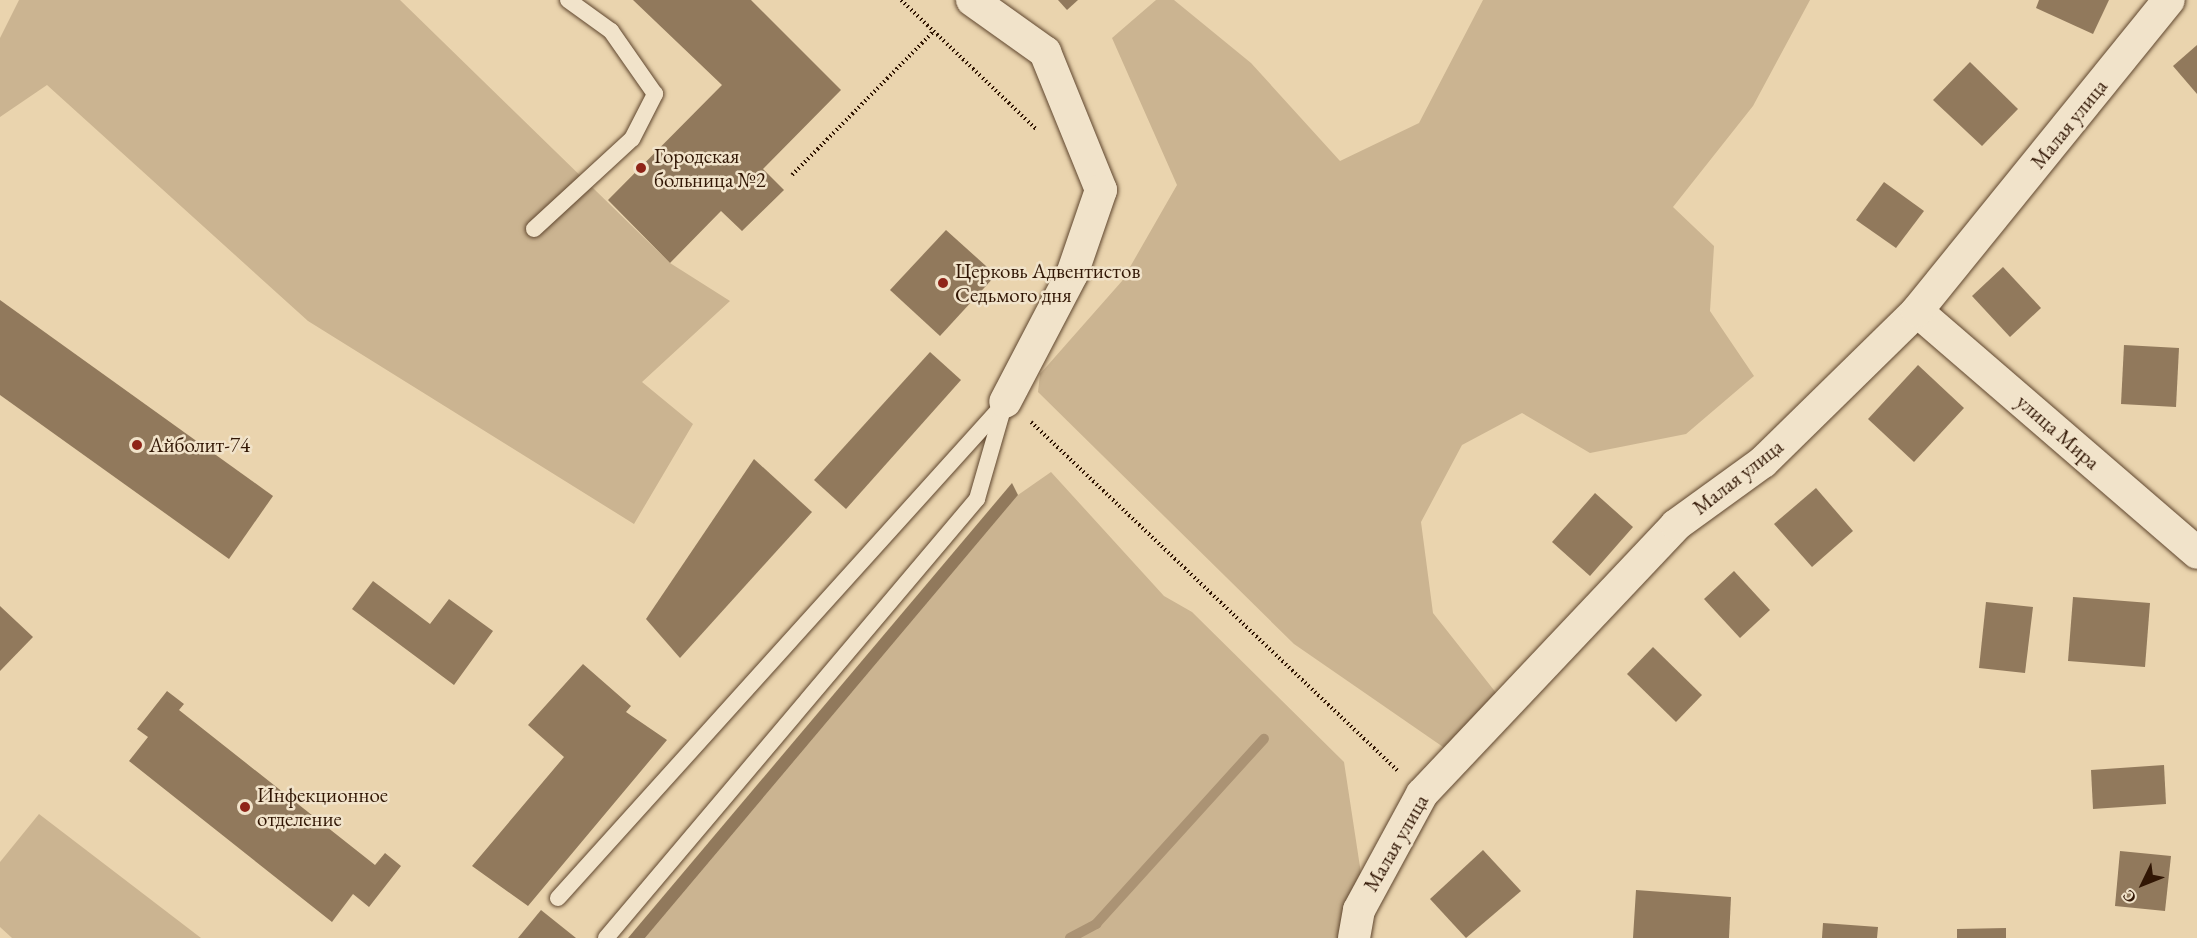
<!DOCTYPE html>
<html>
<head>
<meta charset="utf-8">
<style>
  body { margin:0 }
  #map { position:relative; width:2197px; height:938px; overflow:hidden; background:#ead4ae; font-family:"EB Garamond",serif }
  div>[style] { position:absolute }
  .green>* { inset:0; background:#cbb491 }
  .stream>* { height:10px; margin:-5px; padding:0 5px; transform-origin:5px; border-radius:5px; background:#ab9374 }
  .building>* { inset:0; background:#91795c }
  .path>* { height:4px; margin-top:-2px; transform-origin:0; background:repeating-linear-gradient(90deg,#311604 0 1.5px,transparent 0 4.5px) }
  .roads { filter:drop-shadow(0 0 2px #5f462e) drop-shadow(0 0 2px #5f462e) }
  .lane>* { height:16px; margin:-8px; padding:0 8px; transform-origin:8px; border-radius:8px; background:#f1e3ca }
  .street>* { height:32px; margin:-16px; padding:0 16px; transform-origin:16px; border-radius:16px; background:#f1e3ca }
  .dots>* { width:16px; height:16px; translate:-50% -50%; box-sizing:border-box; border:3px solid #f1e3ca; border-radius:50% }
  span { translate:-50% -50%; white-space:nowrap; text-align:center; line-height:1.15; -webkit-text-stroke:5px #f1e3ca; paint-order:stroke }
  .street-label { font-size:21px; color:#311604 }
  .poi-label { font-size:21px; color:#311604 }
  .left { translate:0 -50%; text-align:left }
  .north { position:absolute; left:2113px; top:854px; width:60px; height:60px; -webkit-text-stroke:4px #f1e3ca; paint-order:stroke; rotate:227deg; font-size:16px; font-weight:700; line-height:24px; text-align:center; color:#311604 }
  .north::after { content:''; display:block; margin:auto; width:21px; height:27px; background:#311604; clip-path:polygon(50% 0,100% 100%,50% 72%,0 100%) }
</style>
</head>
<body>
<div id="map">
  <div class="green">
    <div style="clip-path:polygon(19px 0,400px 0,670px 263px,730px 301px,642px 382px,693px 424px,634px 524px,308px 321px,47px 85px,0 117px,0 38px)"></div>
    <div style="clip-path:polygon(1156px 0,1174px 0,1251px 63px,1340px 161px,1419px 123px,1483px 0,1810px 0,1753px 106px,1673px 207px,1714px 246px,1710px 311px,1754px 376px,1686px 434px,1590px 453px,1522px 413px,1462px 445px,1421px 522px,1433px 613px,1497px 694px,1446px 749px,1294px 644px,1038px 392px,1040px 374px,1122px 281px,1177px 185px,1112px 38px)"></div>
    <div style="clip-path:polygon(1051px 472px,1164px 596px,1192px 612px,1344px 762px,1362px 880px,1340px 938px,645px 938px,1018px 495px)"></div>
    <div style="clip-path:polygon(39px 814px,201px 938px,12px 938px,0 927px,0 862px)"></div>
  </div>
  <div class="stream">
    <div style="left:1070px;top:938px;width:30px;rotate:-28deg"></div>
    <div style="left:1096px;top:924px;width:250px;rotate:-47.8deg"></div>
  </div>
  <div class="building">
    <div style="clip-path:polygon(633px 0,751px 0,841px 90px,763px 169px,784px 190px,742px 231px,721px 211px,670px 263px,608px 200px,722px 85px)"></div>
    <div style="clip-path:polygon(1058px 0,1078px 0,1067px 10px)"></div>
    <div style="clip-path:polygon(2039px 0,2109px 0,2093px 34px,2036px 8px)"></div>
    <div style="clip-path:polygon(2197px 45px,2197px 94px,2173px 66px)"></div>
    <div style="clip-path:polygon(1970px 62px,2018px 109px,1982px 146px,1933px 100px)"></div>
    <div style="clip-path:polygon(1884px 182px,1924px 211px,1896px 248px,1856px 220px)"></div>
    <div style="clip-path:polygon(946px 230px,996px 275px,940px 336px,890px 290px)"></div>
    <div style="clip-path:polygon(2003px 267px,2041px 308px,2010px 337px,1972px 296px)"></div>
    <div style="clip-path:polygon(0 300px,273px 496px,229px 559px,0 395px)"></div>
    <div style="clip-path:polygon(2124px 345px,2179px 348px,2176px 407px,2121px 404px)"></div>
    <div style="clip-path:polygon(930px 352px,961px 380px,846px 509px,814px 480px)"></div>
    <div style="clip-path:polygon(1918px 365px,1964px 408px,1914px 462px,1868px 419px)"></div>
    <div style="clip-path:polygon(754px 459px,812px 512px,680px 658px,646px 619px)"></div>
    <div style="clip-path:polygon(1012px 483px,1018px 495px,645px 938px,628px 938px)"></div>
    <div style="clip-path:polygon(1816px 488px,1853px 531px,1812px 567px,1774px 524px)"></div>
    <div style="clip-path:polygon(1595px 493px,1633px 527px,1590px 576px,1552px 542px)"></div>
    <div style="clip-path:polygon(1734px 571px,1770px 610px,1740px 638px,1704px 599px)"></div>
    <div style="clip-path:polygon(373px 581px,430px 624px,449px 599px,493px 631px,454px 685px,352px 609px)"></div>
    <div style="clip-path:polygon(2073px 597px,2150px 603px,2145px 667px,2068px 661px)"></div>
    <div style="clip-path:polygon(1986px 602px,2033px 607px,2025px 673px,1979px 668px)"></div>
    <div style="clip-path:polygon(0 606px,33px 637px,0 671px)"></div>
    <div style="clip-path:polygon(1653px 647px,1702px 695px,1676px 722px,1627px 674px)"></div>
    <div style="clip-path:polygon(583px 664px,631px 706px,626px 712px,667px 740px,528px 906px,472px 866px,564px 757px,528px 725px)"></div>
    <div style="clip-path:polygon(167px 691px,184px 704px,179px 710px,375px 865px,385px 853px,401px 866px,369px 907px,353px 894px,332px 922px,129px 761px,148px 737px,137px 729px)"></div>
    <div style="clip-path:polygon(2164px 765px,2166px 804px,2093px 809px,2091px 770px)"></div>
    <div style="clip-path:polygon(1483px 850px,1521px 891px,1466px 938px,1430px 899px)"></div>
    <div style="clip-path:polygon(2120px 851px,2171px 856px,2165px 911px,2115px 906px)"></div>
    <div style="clip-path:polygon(1636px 890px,1731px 897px,1729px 938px,1633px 938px)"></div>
    <div style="clip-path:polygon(541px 910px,576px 938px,518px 938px)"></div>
    <div style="clip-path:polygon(1823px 923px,1878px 927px,1877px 938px,1822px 938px)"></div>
    <div style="clip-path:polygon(2006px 928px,2006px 938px,1957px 938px,1957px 929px)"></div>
  </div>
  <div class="path">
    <div style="left:901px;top:0;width:188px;rotate:43.7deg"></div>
    <div style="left:792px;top:175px;width:201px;rotate:-45.4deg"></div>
    <div style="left:1031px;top:422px;width:506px;rotate:43.56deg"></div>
  </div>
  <div class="roads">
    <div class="lane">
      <div style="left:534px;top:229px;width:133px;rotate:-42.6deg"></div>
      <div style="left:632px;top:139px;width:51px;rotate:-62.9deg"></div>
      <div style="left:655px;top:94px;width:77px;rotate:-124.9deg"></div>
      <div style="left:611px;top:31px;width:53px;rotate:-144.2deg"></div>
      <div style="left:558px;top:898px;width:664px;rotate:-47.93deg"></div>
      <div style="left:606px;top:938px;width:575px;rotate:-49.8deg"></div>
      <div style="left:977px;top:499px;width:101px;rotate:-73.9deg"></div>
    </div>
    <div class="street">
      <div style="left:972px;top:0;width:90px;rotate:35.5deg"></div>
      <div style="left:1045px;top:52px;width:149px;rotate:67.9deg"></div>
      <div style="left:1101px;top:190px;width:89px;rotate:109deg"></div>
      <div style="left:1072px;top:274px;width:144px;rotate:117.6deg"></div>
      <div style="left:1917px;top:311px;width:370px;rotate:40.8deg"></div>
      <div style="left:1354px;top:938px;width:28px;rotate:-80deg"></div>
      <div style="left:1359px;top:910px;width:132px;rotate:-61.5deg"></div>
      <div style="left:1422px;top:794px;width:370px;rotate:-46.6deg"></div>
      <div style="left:1676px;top:525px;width:107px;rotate:-35.9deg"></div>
      <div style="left:1763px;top:462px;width:216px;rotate:-44.4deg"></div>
      <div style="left:1917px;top:311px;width:400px;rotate:-51deg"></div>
    </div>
  </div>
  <div class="dots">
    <div style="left:641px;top:168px;background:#8f2418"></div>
    <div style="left:943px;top:283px;background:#8f2418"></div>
    <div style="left:137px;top:445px;background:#8f2418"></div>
    <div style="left:245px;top:807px;background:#8f2418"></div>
  </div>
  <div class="street-label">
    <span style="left:2069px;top:124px;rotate:-51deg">Малая улица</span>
    <span style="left:2058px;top:432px;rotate:41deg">улица Мира</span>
    <span style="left:1738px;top:477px;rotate:-38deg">Малая улица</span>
    <span style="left:1396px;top:843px;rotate:-60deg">Малая улица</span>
  </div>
  <div class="poi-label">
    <span class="left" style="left:654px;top:168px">Городская<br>больница №2</span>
    <span class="left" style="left:955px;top:283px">Церковь Адвентистов<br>Седьмого дня</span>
    <span class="left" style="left:149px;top:445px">Айболит-74</span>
    <span class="left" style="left:257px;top:807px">Инфекционное<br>отделение</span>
  </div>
  <div class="north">С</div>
</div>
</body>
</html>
